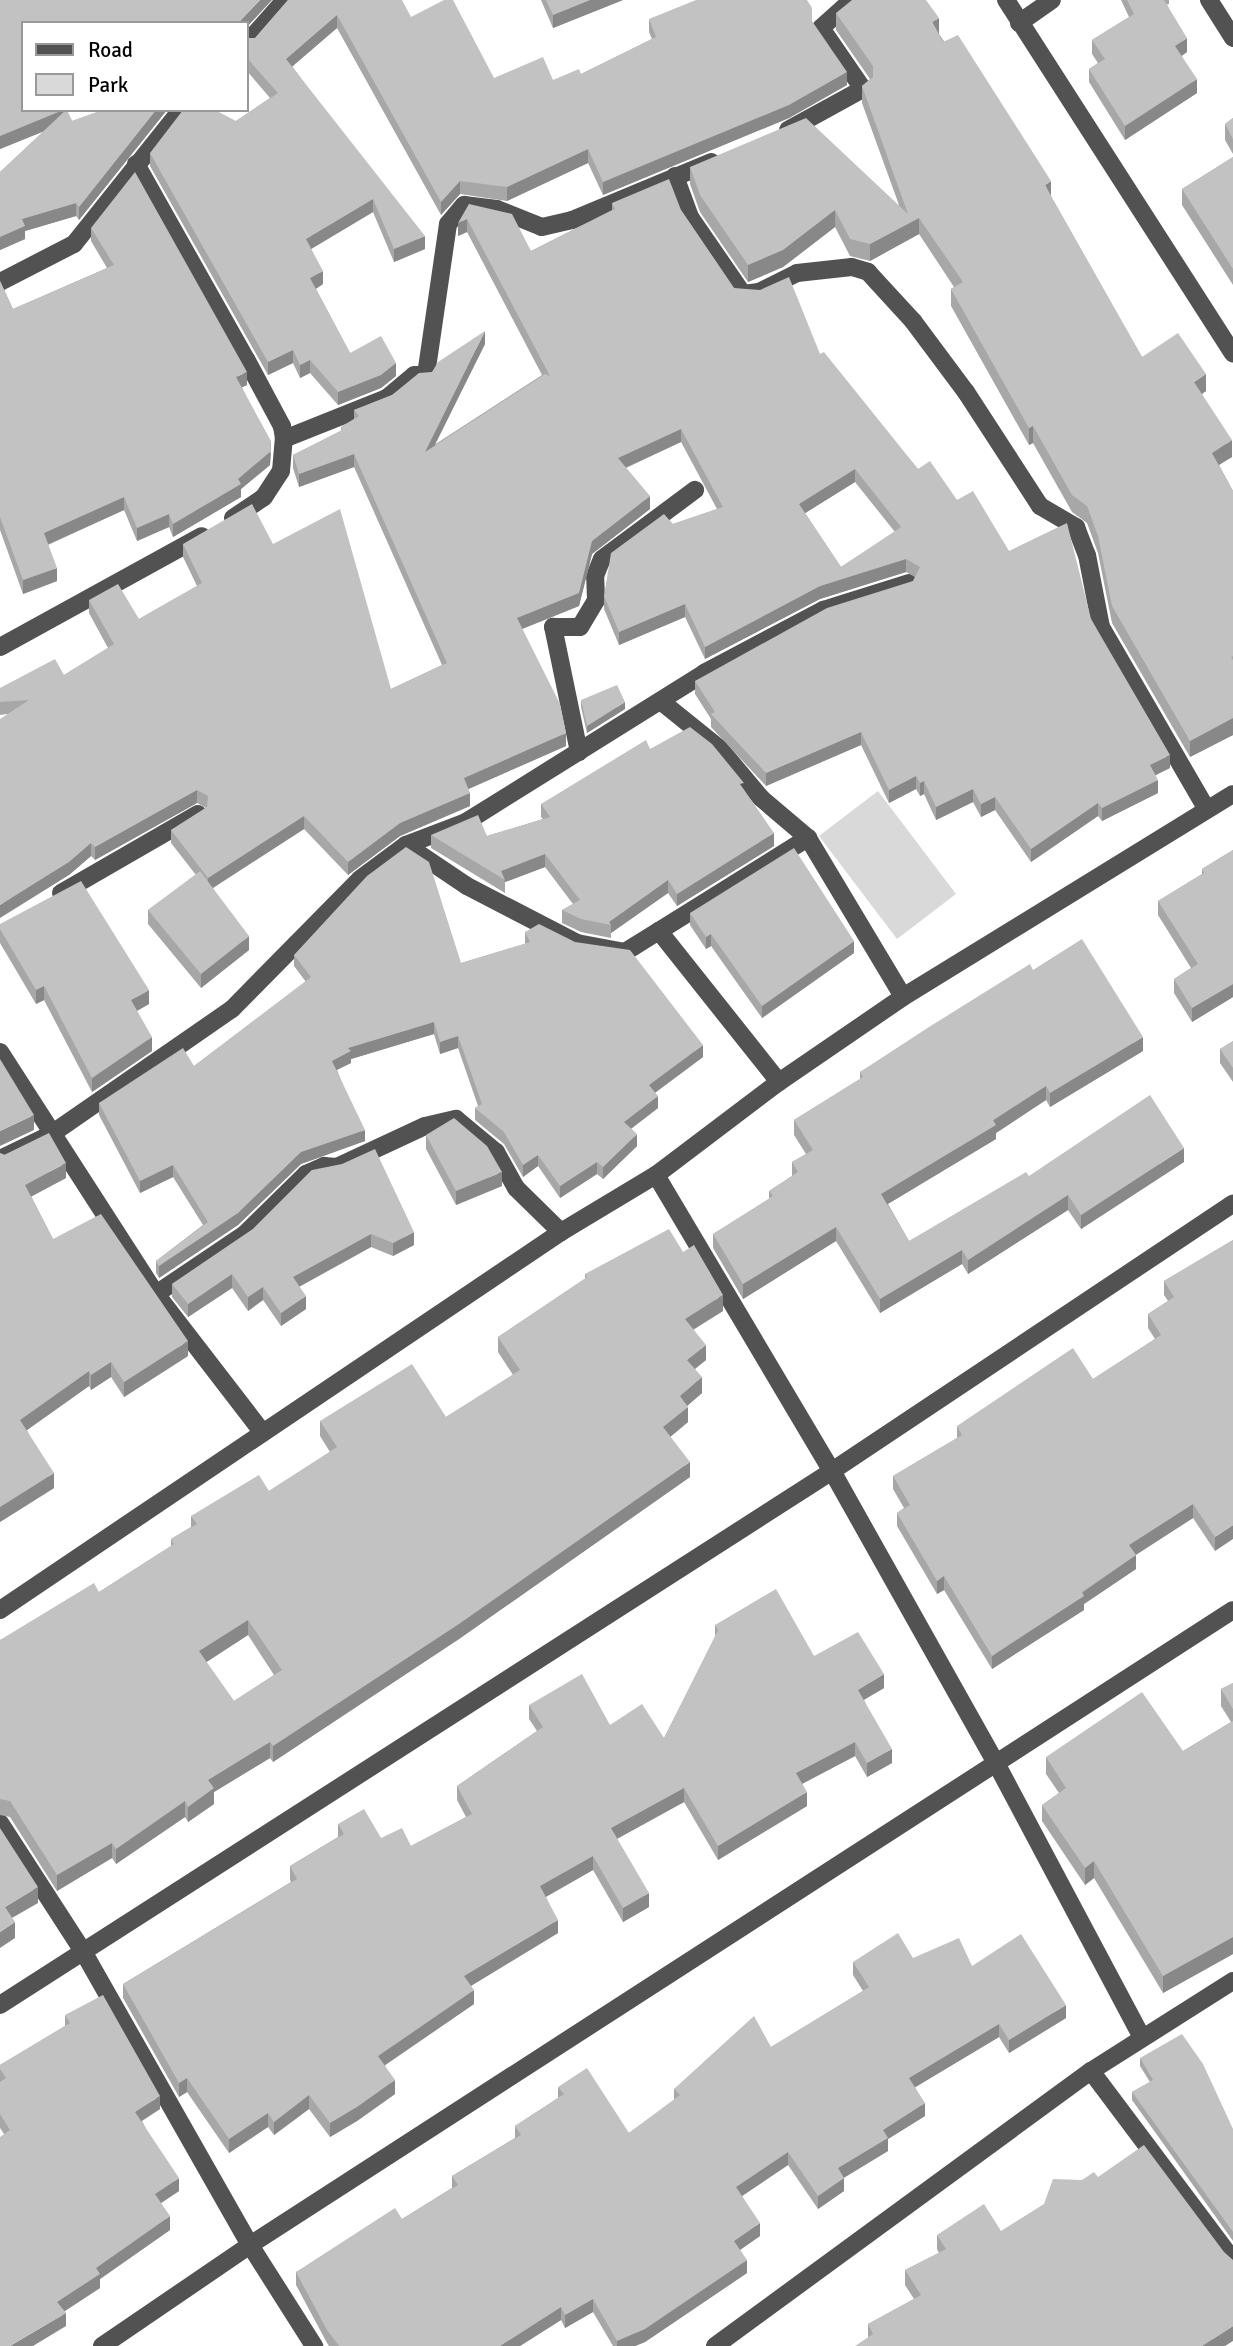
<!DOCTYPE html>
<html>
<head>
<meta charset="utf-8">
<style>
  body { margin:0 }
  #map { position:relative; width:1233px; height:2346px; overflow:hidden; background:#fff; font-family:Signika,sans-serif }
  div>[style] { position:absolute }
  .green>* { inset:0; background:#d9d9d9 }
  .minor>* { height:18px; margin:-9px; padding:0 9px; transform-origin:9px; border-radius:9px; background:#525252 }
  .wall>* { inset:0; background:#a7a7a7 }
  .shaded-wall>* { inset:0; background:#888 }
  .building>* { inset:0; background:#c2c2c2 }
  span { translate:-50% -50%; white-space:nowrap; text-align:center; line-height:1.15; -webkit-text-stroke:5px #fff; paint-order:stroke }
  .legend { position:absolute; left:21px; top:21px; width:228px; height:91px; box-sizing:border-box; background:#fff; border:2px solid #999; margin:0; padding:9px 12px; list-style:none; font-size:21px; color:#000 }
  .legend li { display:flex; align-items:center; gap:14px; height:35px }
  .legend b { width:35px; border:2px solid #999 }
</style>
</head>
<body>
<div id="map">
  <div class="green">
    <div style="clip-path:polygon(878px 791px,956px 894px,897px 939px,819px 836px)"></div>
  </div>
  <div class="minor">
    <div style="left:1006px;top:0;width:420px;rotate:57.3deg"></div>
    <div style="left:1209px;top:0;width:45px;rotate:57.7deg"></div>
    <div style="left:1019px;top:23px;width:40px;rotate:-34.9deg"></div>
    <div style="left:247px;top:43px;width:57px;rotate:-48.5deg"></div>
    <div style="left:788px;top:130px;width:85px;rotate:-28.7deg"></div>
    <div style="left:863px;top:89px;width:74px;rotate:-124.5deg"></div>
    <div style="left:821px;top:28px;width:42px;rotate:-42.1deg"></div>
    <div style="left:136px;top:164px;width:224px;rotate:60.6deg"></div>
    <div style="left:246px;top:359px;width:76px;rotate:61.8deg"></div>
    <div style="left:282px;top:426px;width:13px;rotate:81deg"></div>
    <div style="left:675px;top:176px;width:44px;rotate:69.9deg"></div>
    <div style="left:690px;top:217px;width:93px;rotate:55.5deg"></div>
    <div style="left:743px;top:294px;width:16px;rotate:-7deg"></div>
    <div style="left:759px;top:292px;width:42px;rotate:-26.6deg"></div>
    <div style="left:797px;top:273px;width:55px;rotate:-6.2deg"></div>
    <div style="left:852px;top:267px;width:17px;rotate:17deg"></div>
    <div style="left:868px;top:272px;width:67px;rotate:47.4deg"></div>
    <div style="left:913px;top:321px;width:89px;rotate:53.3deg"></div>
    <div style="left:966px;top:392px;width:136px;rotate:57deg"></div>
    <div style="left:1040px;top:506px;width:42px;rotate:30.3deg"></div>
    <div style="left:1076px;top:527px;width:30px;rotate:69deg"></div>
    <div style="left:1087px;top:555px;width:73px;rotate:79deg"></div>
    <div style="left:1101px;top:627px;width:211px;rotate:59.9deg"></div>
    <div style="left:0;top:282px;width:83px;rotate:-27.2deg"></div>
    <div style="left:74px;top:244px;width:171px;rotate:-51.4deg"></div>
    <div style="left:233px;top:518px;width:37px;rotate:-34deg"></div>
    <div style="left:264px;top:497px;width:31px;rotate:-57deg"></div>
    <div style="left:281px;top:471px;width:32px;rotate:-85deg"></div>
    <div style="left:284px;top:439px;width:111px;rotate:-21.7deg"></div>
    <div style="left:387px;top:398px;width:35px;rotate:-40deg"></div>
    <div style="left:414px;top:375px;width:12px"></div>
    <div style="left:426px;top:375px;width:153px;rotate:-81.7deg"></div>
    <div style="left:448px;top:224px;width:25px;rotate:-50deg"></div>
    <div style="left:464px;top:205px;width:33px;rotate:7deg"></div>
    <div style="left:497px;top:209px;width:48px;rotate:21.8deg"></div>
    <div style="left:542px;top:227px;width:31px;rotate:-13deg"></div>
    <div style="left:572px;top:220px;width:151px;rotate:-22.6deg"></div>
    <div style="left:0;top:647px;width:230px;rotate:-28.8deg"></div>
    <div style="left:663px;top:703px;width:73px;rotate:38.9deg"></div>
    <div style="left:720px;top:749px;width:64px;rotate:50.1deg"></div>
    <div style="left:761px;top:798px;width:62px;rotate:40.4deg"></div>
    <div style="left:808px;top:838px;width:185px;rotate:59.1deg"></div>
    <div style="left:579px;top:752px;width:128px;rotate:-101.7deg"></div>
    <div style="left:553px;top:627px;width:27px"></div>
    <div style="left:580px;top:627px;width:31px;rotate:-59deg"></div>
    <div style="left:596px;top:600px;width:24px;rotate:-92deg"></div>
    <div style="left:595px;top:576px;width:18px;rotate:-68deg"></div>
    <div style="left:602px;top:559px;width:116px;rotate:-36.6deg"></div>
    <div style="left:406px;top:845px;width:73px;rotate:33.9deg"></div>
    <div style="left:467px;top:886px;width:124px;rotate:27.4deg"></div>
    <div style="left:577px;top:943px;width:49px;rotate:10.6deg"></div>
    <div style="left:625px;top:952px;width:40px;rotate:-32deg"></div>
    <div style="left:61px;top:893px;width:158px;rotate:-30deg"></div>
    <div style="left:0;top:1052px;width:288px;rotate:57.2deg"></div>
    <div style="left:156px;top:1294px;width:175px;rotate:52.4deg"></div>
    <div style="left:779px;top:1082px;width:193px;rotate:-128.5deg"></div>
    <div style="left:659px;top:931px;width:176px;rotate:-32deg"></div>
    <div style="left:0;top:1159px;width:55px;rotate:-25.6deg"></div>
    <div style="left:50px;top:1135px;width:221px;rotate:-34.7deg"></div>
    <div style="left:232px;top:1009px;width:182px;rotate:-45.4deg"></div>
    <div style="left:360px;top:879px;width:57px;rotate:-36.5deg"></div>
    <div style="left:406px;top:845px;width:64px;rotate:-21deg"></div>
    <div style="left:466px;top:822px;width:281px;rotate:-32deg"></div>
    <div style="left:704px;top:673px;width:135px;rotate:-27.9deg"></div>
    <div style="left:823px;top:610px;width:90px;rotate:-17.4deg"></div>
    <div style="left:656px;top:1175px;width:344px;rotate:59.3deg"></div>
    <div style="left:832px;top:1471px;width:335px;rotate:60.7deg"></div>
    <div style="left:996px;top:1763px;width:311px;rotate:62deg"></div>
    <div style="left:156px;top:1294px;width:107px;rotate:-34deg"></div>
    <div style="left:245px;top:1234px;width:86px;rotate:-44.5deg"></div>
    <div style="left:306px;top:1174px;width:20px;rotate:-24deg"></div>
    <div style="left:324px;top:1166px;width:13px;rotate:4deg"></div>
    <div style="left:337px;top:1167px;width:97px;rotate:-25deg"></div>
    <div style="left:425px;top:1126px;width:32px;rotate:-13deg"></div>
    <div style="left:456px;top:1119px;width:52px;rotate:39.5deg"></div>
    <div style="left:496px;top:1152px;width:41px;rotate:60.9deg"></div>
    <div style="left:516px;top:1188px;width:63px;rotate:44.4deg"></div>
    <div style="left:0;top:1610px;width:676px;rotate:-33.97deg"></div>
    <div style="left:561px;top:1232px;width:111px;rotate:-31deg"></div>
    <div style="left:656px;top:1175px;width:154px;rotate:-37.1deg"></div>
    <div style="left:779px;top:1082px;width:150px;rotate:-34.4deg"></div>
    <div style="left:903px;top:997px;width:387px;rotate:-31.6deg"></div>
    <div style="left:0;top:1823px;width:155px;rotate:57.1deg"></div>
    <div style="left:84px;top:1953px;width:336px;rotate:60.4deg"></div>
    <div style="left:250px;top:2245px;width:120px;rotate:57.6deg"></div>
    <div style="left:0;top:2005px;width:989px;rotate:-32.69deg"></div>
    <div style="left:832px;top:1471px;width:482px;rotate:-33.7deg"></div>
    <div style="left:1091px;top:2071px;width:236px;rotate:53.1deg"></div>
    <div style="left:102px;top:2346px;width:179px;rotate:-34.3deg"></div>
    <div style="left:250px;top:2245px;width:1170px;rotate:-32.86deg"></div>
    <div style="left:715px;top:2346px;width:466px;rotate:-36.2deg"></div>
    <div style="left:1091px;top:2071px;width:168px;rotate:-32.4deg"></div>
  </div>
  <div class="wall">
    <div style="clip-path:polygon(0 0,23px 23px,72px 121px,103px 110px,167px 110px,79px 220px,76px 216px,25px 231px,25px 239px,0 250px,0 172px,44px 131px,0 149px)"></div>
    <div style="clip-path:polygon(288px 0,411px 17px,494px 78px,553px 80px,581px 74px,652px 39px,649px 32px,649px 19px,812px 22px,847px 85px,789px 118px,603px 195px,588px 163px,507px 201px,460px 194px,441px 215px,337px 28px,292px 66px,425px 249px,394px 262px,373px 212px,311px 249px,323px 284px,316px 289px,350px 353px,396px 376px,381px 388px,338px 405px,310px 373px,300px 378px,293px 363px,268px 375px,150px 166px,150px 153px,236px 121px,270px 98px,247px 71px,247px 38px,255px 38px)"></div>
    <div style="clip-path:polygon(541px 0,623px 0,553px 28px)"></div>
    <div style="clip-path:polygon(1121px 0,1169px 0,1169px 4px,1167px 4px,1187px 52px,1182px 56px,1197px 93px,1125px 140px,1089px 82px,1089px 69px,1098px 63px,1092px 54px,1092px 40px,1129px 17px)"></div>
    <div style="clip-path:polygon(836px 13px,939px 34px,1051px 197px,1142px 357px,1206px 391px,1202px 394px,1232px 457px,1219px 465px,1233px 491px,1233px 735px,1190px 757px,1112px 623px,1098px 553px,1087px 523px,1072px 512px,1033px 443px,1029px 445px,951px 306px,951px 289px,954px 287px,919px 234px,870px 261px,850px 256px,835px 227px,783px 267px,748px 282px,700px 212px,690px 184px,690px 167px,899px 205px,862px 103px,862px 86px,870px 79px,836px 30px)"></div>
    <div style="clip-path:polygon(1233px 118px,1233px 154px,1225px 140px,1225px 124px)"></div>
    <div style="clip-path:polygon(1233px 157px,1233px 285px,1182px 205px,1182px 189px)"></div>
    <div style="clip-path:polygon(evenodd,612px 203px,681px 210px,734px 288px,820px 354px,918px 469px,957px 500px,1009px 551px,1091px 619px,1170px 768px,1155px 775px,1158px 793px,1102px 821px,1098px 816px,1031px 862px,995px 810px,981px 817px,973px 802px,936px 820px,924px 794px,920px 796px,916px 789px,889px 803px,861px 745px,766px 786px,711px 727px,711px 719px,695px 694px,695px 681px,913px 581px,915px 577px,906px 572px,820px 599px,705px 659px,685px 617px,619px 645px,604px 609px,604px 596px,673px 524px,717px 509px,681px 442px,626px 468px,650px 509px,592px 554px,579px 606px,522px 629px,566px 746px,468px 789px,470px 806px,400px 836px,348px 875px,304px 829px,213px 888px,249px 950px,201px 988px,148px 924px,148px 910px,196px 875px,171px 843px,171px 830px,206px 808px,197px 803px,95px 860px,91px 856px,69px 875px,7px 714px,0 715px,0 688px,64px 675px,108px 648px,89px 613px,89px 600px,139px 619px,197px 586px,183px 557px,183px 544px,273px 544px,391px 689px,442px 665px,354px 467px,299px 487px,293px 468px,293px 455px,341px 431px,341px 427px,354px 419px,354px 410px,392px 395px,432px 372px,485px 344px,434px 445px,542px 375px,467px 232px,458px 236px,469px 204px,531px 251px,612px 210px,612px 203px,855px 482px,895px 532px,841px 567px,805px 513px,855px 482px)"></div>
    <div style="clip-path:polygon(91px 228px,247px 385px,242px 387px,271px 454px,270px 465px,241px 489px,241px 497px,173px 537px,169px 527px,137px 541px,124px 510px,48px 545px,57px 581px,23px 594px,0 530px,0 281px,13px 309px,107px 268px,91px 241px)"></div>
    <div style="clip-path:polygon(581px 700px,625px 709px,587px 733px,581px 707px)"></div>
    <div style="clip-path:polygon(650px 749px,744px 790px,774px 846px,677px 906px,668px 893px,611px 933px,611px 938px,581px 932px,562px 923px,562px 910px,573px 904px,545px 867px,505px 882px,505px 893px,431px 848px,431px 835px,487px 836px,543px 819px,541px 817px,541px 804px)"></div>
    <div style="clip-path:polygon(1233px 850px,1233px 997px,1192px 1022px,1174px 993px,1174px 979px,1191px 968px,1158px 915px,1158px 901px,1202px 874px,1202px 869px)"></div>
    <div style="clip-path:polygon(690px 913px,854px 953px,762px 1018px,711px 946px,706px 949px,690px 925px)"></div>
    <div style="clip-path:polygon(0 924px,149px 1004px,137px 1011px,152px 1051px,92px 1092px,44px 1000px,36px 1004px,0 943px)"></div>
    <div style="clip-path:polygon(525px 932px,703px 1057px,655px 1093px,658px 1108px,631px 1129px,637px 1146px,603px 1179px,597px 1174px,560px 1198px,538px 1166px,523px 1177px,504px 1144px,475px 1120px,475px 1108px,478px 1106px,458px 1048px,440px 1054px,434px 1034px,351px 1059px,351px 1063px,337px 1070px,365px 1141px,301px 1164px,238px 1225px,159px 1278px,156px 1273px,156px 1261px,203px 1225px,173px 1177px,140px 1193px,99px 1115px,99px 1103px,194px 1066px,306px 982px,294px 966px,294px 955px,461px 963px,525px 944px)"></div>
    <div style="clip-path:polygon(1033px 970px,1143px 1051px,1050px 1107px,1046px 1100px,996px 1133px,996px 1139px,888px 1204px,909px 1241px,1029px 1176px,1184px 1162px,1081px 1229px,1068px 1210px,968px 1274px,962px 1264px,880px 1313px,836px 1241px,743px 1299px,713px 1248px,713px 1234px,769px 1199px,769px 1191px,792px 1176px,792px 1162px,806px 1154px,794px 1135px,794px 1120px,860px 1079px,860px 1072px)"></div>
    <div style="clip-path:polygon(1233px 1041px,1233px 1082px,1220px 1063px,1220px 1049px)"></div>
    <div style="clip-path:polygon(426px 1135px,502px 1186px,456px 1205px,426px 1149px)"></div>
    <div style="clip-path:polygon(0 1153px,66px 1178px,31px 1196px,53px 1239px,188px 1356px,124px 1397px,111px 1377px,91px 1390px,89px 1386px,27px 1430px,54px 1488px,0 1522px)"></div>
    <div style="clip-path:polygon(312px 1170px,414px 1245px,393px 1256px,371px 1247px,299px 1287px,306px 1309px,281px 1326px,263px 1300px,248px 1311px,232px 1288px,188px 1317px,172px 1297px,172px 1284px,253px 1229px)"></div>
    <div style="clip-path:polygon(1233px 1240px,1215px 1551px,1193px 1518px,1136px 1555px,1136px 1569px,1084px 1604px,1084px 1610px,992px 1669px,944px 1590px,937px 1594px,897px 1526px,897px 1513px,904px 1508px,893px 1489px,893px 1476px,957px 1438px,957px 1426px,1093px 1379px,1155px 1339px,1148px 1328px,1148px 1314px,1168px 1301px,1164px 1295px,1164px 1281px)"></div>
    <div style="clip-path:polygon(evenodd,683px 1252px,723px 1311px,693px 1329px,706px 1360px,695px 1369px,702px 1393px,687px 1406px,688px 1422px,670px 1437px,690px 1477px,459px 1639px,273px 1762px,270px 1758px,214px 1792px,214px 1804px,188px 1822px,185px 1817px,116px 1864px,112px 1858px,57px 1891px,10px 1817px,0 1815px,0 1640px,99px 1592px,171px 1546px,171px 1539px,191px 1527px,191px 1516px,269px 1491px,330px 1452px,320px 1436px,320px 1421px,446px 1417px,513px 1375px,498px 1352px,498px 1337px,585px 1279px,585px 1274px,683px 1252px,248px 1635px,274px 1675px,234px 1701px,206px 1662px,248px 1635px)"></div>
    <div style="clip-path:polygon(715px 1625px,814px 1656px,884px 1688px,864px 1700px,892px 1763px,867px 1777px,855px 1756px,802px 1784px,807px 1806px,718px 1860px,684px 1802px,617px 1839px,649px 1907px,623px 1922px,593px 1870px,546px 1897px,558px 1933px,471px 1986px,474px 2004px,385px 2065px,395px 2094px,357px 2121px,330px 2137px,309px 2109px,274px 2135px,268px 2127px,229px 2153px,187px 2092px,179px 2097px,123px 1998px,123px 1984px,291px 1882px,290px 1880px,290px 1866px,338px 1837px,338px 1824px,381px 1838px,411px 1846px,466px 1817px,457px 1800px,457px 1786px,537px 1731px,529px 1719px,529px 1705px,664px 1738px,715px 1638px)"></div>
    <div style="clip-path:polygon(1233px 1683px,1233px 1954px,1163px 1993px,1094px 1878px,1085px 1885px,1042px 1821px,1042px 1805px,1059px 1793px,1046px 1774px,1046px 1757px,1183px 1751px,1231px 1722px,1221px 1706px,1221px 1689px)"></div>
    <div style="clip-path:polygon(913px 1958px,972px 1966px,1066px 2018px,1009px 2053px,999px 2037px,915px 2087px,925px 2116px,888px 2139px,888px 2151px,844px 2178px,844px 2191px,818px 2209px,788px 2165px,742px 2196px,760px 2236px,740px 2250px,747px 2273px,645px 2342px,635px 2346px,613px 2346px,593px 2312px,565px 2328px,561px 2320px,520px 2346px,329px 2346px,327px 2343px,296px 2285px,296px 2272px,402px 2219px,452px 2188px,452px 2176px,515px 2138px,515px 2126px,558px 2098px,558px 2087px,629px 2133px,674px 2100px,674px 2089px,771px 2047px,863px 1991px,853px 1975px,853px 1962px)"></div>
    <div style="clip-path:polygon(65px 2015px,160px 2109px,142px 2121px,179px 2191px,161px 2203px,170px 2230px,100px 2279px,100px 2288px,65px 2311px,66px 2326px,4px 2134px,0 2128px,0 2065px,65px 2026px)"></div>
    <div style="clip-path:polygon(1140px 2058px,1233px 2129px,1233px 2241px,1132px 2100px,1132px 2092px,1150px 2082px,1140px 2066px)"></div>
    <div style="clip-path:polygon(1001px 2231px,1225px 2346px,868px 2338px,868px 2324px,914px 2299px,905px 2285px,905px 2270px,939px 2253px,937px 2249px,937px 2235px)"></div>
  </div>
  <div class="shaded-wall">
    <div style="clip-path:polygon(260px 0,272px 0,247px 27px,247px 23px,238px 23px)"></div>
    <div style="clip-path:polygon(590px 0,623px 0,553px 28px,553px 15px)"></div>
    <div style="clip-path:polygon(337px 15px,337px 28px,286px 72px,286px 59px)"></div>
    <div style="clip-path:polygon(939px 18px,939px 35px,932px 22px)"></div>
    <div style="clip-path:polygon(1187px 38px,1187px 52px,1175px 60px,1175px 46px)"></div>
    <div style="clip-path:polygon(847px 72px,847px 85px,789px 118px,603px 195px,603px 182px)"></div>
    <div style="clip-path:polygon(1197px 79px,1197px 93px,1125px 140px,1125px 126px)"></div>
    <div style="clip-path:polygon(63px 110px,67px 110px,67px 122px,0 149px,0 136px)"></div>
    <div style="clip-path:polygon(156px 110px,167px 110px,79px 220px,79px 207px)"></div>
    <div style="clip-path:polygon(588px 149px,588px 163px,507px 201px,507px 187px)"></div>
    <div style="clip-path:polygon(460px 181px,460px 194px,441px 215px,441px 202px)"></div>
    <div style="clip-path:polygon(1051px 181px,1051px 198px,1045px 185px)"></div>
    <div style="clip-path:polygon(373px 199px,373px 212px,306px 252px,306px 239px)"></div>
    <div style="clip-path:polygon(76px 203px,76px 216px,25px 231px,25px 239px,0 250px,0 237px,22px 219px)"></div>
    <div style="clip-path:polygon(835px 210px,835px 227px,783px 267px,748px 282px,748px 265px)"></div>
    <div style="clip-path:polygon(919px 218px,919px 234px,870px 261px,870px 244px)"></div>
    <div style="clip-path:polygon(467px 219px,467px 232px,458px 236px,458px 223px)"></div>
    <div style="clip-path:polygon(425px 236px,425px 249px,394px 262px,394px 249px)"></div>
    <div style="clip-path:polygon(323px 271px,323px 284px,310px 292px,310px 278px)"></div>
    <div style="clip-path:polygon(485px 331px,485px 344px,425px 465px,425px 452px)"></div>
    <div style="clip-path:polygon(293px 350px,293px 363px,268px 375px,268px 362px)"></div>
    <div style="clip-path:polygon(310px 360px,310px 373px,300px 378px,300px 365px)"></div>
    <div style="clip-path:polygon(396px 363px,396px 376px,381px 388px,338px 405px,338px 392px)"></div>
    <div style="clip-path:polygon(247px 372px,247px 385px,236px 390px,236px 377px)"></div>
    <div style="clip-path:polygon(1206px 374px,1206px 391px,1194px 399px,1194px 382px)"></div>
    <div style="clip-path:polygon(1033px 426px,1033px 443px,1029px 445px,1029px 428px)"></div>
    <div style="clip-path:polygon(681px 429px,681px 442px,618px 471px,618px 458px)"></div>
    <div style="clip-path:polygon(1232px 440px,1232px 457px,1212px 469px,1212px 453px)"></div>
    <div style="clip-path:polygon(271px 441px,270px 465px,241px 489px,241px 497px,173px 537px,173px 524px,238px 479px)"></div>
    <div style="clip-path:polygon(354px 454px,354px 467px,299px 487px,299px 474px)"></div>
    <div style="clip-path:polygon(855px 469px,855px 482px,799px 517px,799px 504px)"></div>
    <div style="clip-path:polygon(650px 496px,650px 509px,592px 554px,579px 606px,517px 631px,517px 618px,592px 541px)"></div>
    <div style="clip-path:polygon(124px 497px,124px 510px,44px 546px,44px 533px)"></div>
    <div style="clip-path:polygon(169px 514px,169px 527px,137px 541px,137px 528px)"></div>
    <div style="clip-path:polygon(906px 559px,906px 572px,820px 599px,705px 659px,705px 647px,820px 586px)"></div>
    <div style="clip-path:polygon(57px 568px,57px 581px,23px 594px,23px 580px)"></div>
    <div style="clip-path:polygon(685px 604px,685px 617px,619px 645px,619px 632px)"></div>
    <div style="clip-path:polygon(625px 702px,625px 709px,587px 733px,587px 726px)"></div>
    <div style="clip-path:polygon(1233px 718px,1233px 735px,1190px 757px,1190px 741px)"></div>
    <div style="clip-path:polygon(861px 732px,861px 745px,766px 786px,766px 773px)"></div>
    <div style="clip-path:polygon(566px 733px,566px 746px,464px 791px,464px 778px)"></div>
    <div style="clip-path:polygon(1170px 755px,1170px 768px,1150px 778px,1150px 765px)"></div>
    <div style="clip-path:polygon(916px 776px,916px 789px,889px 803px,889px 790px)"></div>
    <div style="clip-path:polygon(1158px 780px,1158px 793px,1102px 821px,1102px 808px)"></div>
    <div style="clip-path:polygon(924px 781px,924px 794px,920px 796px,920px 783px)"></div>
    <div style="clip-path:polygon(973px 789px,973px 802px,936px 820px,936px 807px)"></div>
    <div style="clip-path:polygon(197px 790px,197px 803px,95px 860px,95px 847px)"></div>
    <div style="clip-path:polygon(470px 793px,470px 806px,400px 836px,348px 875px,348px 862px,400px 823px)"></div>
    <div style="clip-path:polygon(995px 797px,995px 810px,981px 817px,981px 804px)"></div>
    <div style="clip-path:polygon(1098px 803px,1098px 816px,1031px 862px,1031px 849px)"></div>
    <div style="clip-path:polygon(304px 816px,304px 829px,208px 891px,208px 878px)"></div>
    <div style="clip-path:polygon(774px 833px,774px 846px,677px 906px,677px 894px)"></div>
    <div style="clip-path:polygon(91px 843px,91px 856px,69px 875px,0 918px,0 905px)"></div>
    <div style="clip-path:polygon(545px 854px,545px 867px,505px 882px,501px 871px)"></div>
    <div style="clip-path:polygon(668px 880px,668px 893px,611px 933px,611px 925px,609px 922px)"></div>
    <div style="clip-path:polygon(711px 934px,711px 946px,706px 949px,706px 937px)"></div>
    <div style="clip-path:polygon(249px 936px,249px 950px,201px 988px,201px 974px)"></div>
    <div style="clip-path:polygon(854px 941px,854px 953px,762px 1018px,762px 1006px)"></div>
    <div style="clip-path:polygon(1233px 984px,1233px 997px,1192px 1022px,1192px 1008px)"></div>
    <div style="clip-path:polygon(44px 986px,44px 1000px,36px 1004px,36px 990px)"></div>
    <div style="clip-path:polygon(149px 990px,149px 1004px,131px 1014px,131px 1000px)"></div>
    <div style="clip-path:polygon(434px 1022px,434px 1034px,351px 1059px,351px 1063px,332px 1072px,332px 1061px,348px 1048px)"></div>
    <div style="clip-path:polygon(458px 1036px,458px 1048px,440px 1054px,440px 1042px)"></div>
    <div style="clip-path:polygon(152px 1037px,152px 1051px,92px 1092px,92px 1078px)"></div>
    <div style="clip-path:polygon(1143px 1037px,1143px 1051px,1050px 1107px,1050px 1093px)"></div>
    <div style="clip-path:polygon(703px 1045px,703px 1057px,649px 1097px,649px 1085px)"></div>
    <div style="clip-path:polygon(1046px 1086px,1046px 1100px,996px 1133px,996px 1139px,881px 1208px,881px 1194px)"></div>
    <div style="clip-path:polygon(658px 1096px,658px 1108px,624px 1134px,624px 1122px)"></div>
    <div style="clip-path:polygon(34px 1115px,34px 1130px,0 1146px,0 1131px)"></div>
    <div style="clip-path:polygon(365px 1130px,365px 1141px,301px 1164px,238px 1225px,159px 1278px,159px 1266px,301px 1152px)"></div>
    <div style="clip-path:polygon(637px 1134px,637px 1146px,603px 1179px,603px 1167px)"></div>
    <div style="clip-path:polygon(1184px 1148px,1184px 1162px,1081px 1229px,1081px 1215px)"></div>
    <div style="clip-path:polygon(538px 1155px,538px 1166px,523px 1177px,523px 1165px)"></div>
    <div style="clip-path:polygon(597px 1162px,597px 1174px,560px 1198px,560px 1186px)"></div>
    <div style="clip-path:polygon(66px 1163px,66px 1178px,25px 1200px,25px 1185px)"></div>
    <div style="clip-path:polygon(173px 1165px,173px 1177px,140px 1193px,140px 1181px)"></div>
    <div style="clip-path:polygon(502px 1172px,502px 1186px,456px 1205px,456px 1191px)"></div>
    <div style="clip-path:polygon(1068px 1195px,1068px 1210px,968px 1274px,968px 1260px)"></div>
    <div style="clip-path:polygon(836px 1227px,836px 1241px,743px 1299px,743px 1284px)"></div>
    <div style="clip-path:polygon(414px 1232px,414px 1245px,393px 1256px,393px 1243px)"></div>
    <div style="clip-path:polygon(371px 1234px,371px 1247px,293px 1290px,293px 1277px)"></div>
    <div style="clip-path:polygon(962px 1250px,962px 1264px,880px 1313px,880px 1299px)"></div>
    <div style="clip-path:polygon(232px 1274px,232px 1288px,188px 1317px,188px 1304px)"></div>
    <div style="clip-path:polygon(263px 1287px,263px 1300px,248px 1311px,248px 1297px)"></div>
    <div style="clip-path:polygon(723px 1295px,723px 1311px,685px 1335px,685px 1319px)"></div>
    <div style="clip-path:polygon(306px 1296px,306px 1309px,281px 1326px,281px 1313px)"></div>
    <div style="clip-path:polygon(188px 1341px,188px 1356px,124px 1397px,124px 1382px)"></div>
    <div style="clip-path:polygon(706px 1345px,706px 1360px,687px 1375px,687px 1360px)"></div>
    <div style="clip-path:polygon(111px 1362px,111px 1377px,91px 1390px,91px 1375px)"></div>
    <div style="clip-path:polygon(89px 1371px,89px 1386px,20px 1435px,20px 1420px)"></div>
    <div style="clip-path:polygon(702px 1377px,702px 1393px,680px 1412px,680px 1396px)"></div>
    <div style="clip-path:polygon(688px 1407px,688px 1422px,663px 1443px,663px 1427px)"></div>
    <div style="clip-path:polygon(690px 1462px,690px 1477px,459px 1639px,273px 1762px,273px 1746px)"></div>
    <div style="clip-path:polygon(54px 1473px,54px 1488px,0 1522px,0 1507px)"></div>
    <div style="clip-path:polygon(1193px 1504px,1193px 1518px,1129px 1559px,1129px 1545px)"></div>
    <div style="clip-path:polygon(1233px 1525px,1233px 1539px,1215px 1551px,1215px 1537px)"></div>
    <div style="clip-path:polygon(1136px 1555px,1136px 1569px,1084px 1604px,1084px 1610px,992px 1669px,992px 1656px)"></div>
    <div style="clip-path:polygon(944px 1576px,944px 1590px,937px 1594px,937px 1581px)"></div>
    <div style="clip-path:polygon(248px 1620px,248px 1635px,199px 1667px,199px 1651px)"></div>
    <div style="clip-path:polygon(884px 1674px,884px 1688px,858px 1703px,858px 1690px)"></div>
    <div style="clip-path:polygon(270px 1742px,270px 1758px,214px 1792px,214px 1804px,188px 1822px,188px 1807px,208px 1780px)"></div>
    <div style="clip-path:polygon(855px 1742px,855px 1756px,796px 1787px,796px 1773px)"></div>
    <div style="clip-path:polygon(892px 1749px,892px 1763px,867px 1777px,867px 1763px)"></div>
    <div style="clip-path:polygon(684px 1788px,684px 1802px,611px 1842px,611px 1828px)"></div>
    <div style="clip-path:polygon(807px 1792px,807px 1806px,718px 1860px,718px 1846px)"></div>
    <div style="clip-path:polygon(185px 1801px,185px 1817px,116px 1864px,116px 1849px)"></div>
    <div style="clip-path:polygon(112px 1843px,112px 1858px,57px 1891px,57px 1875px)"></div>
    <div style="clip-path:polygon(593px 1856px,593px 1870px,540px 1900px,540px 1886px)"></div>
    <div style="clip-path:polygon(1094px 1861px,1094px 1878px,1085px 1885px,1085px 1868px)"></div>
    <div style="clip-path:polygon(38px 1887px,38px 1903px,5px 1922px,5px 1907px)"></div>
    <div style="clip-path:polygon(649px 1893px,649px 1907px,623px 1922px,623px 1908px)"></div>
    <div style="clip-path:polygon(558px 1920px,558px 1933px,464px 1990px,464px 1976px)"></div>
    <div style="clip-path:polygon(15px 1922px,15px 1938px,0 1948px,0 1932px)"></div>
    <div style="clip-path:polygon(1233px 1937px,1233px 1954px,1163px 1993px,1163px 1976px)"></div>
    <div style="clip-path:polygon(474px 1990px,474px 2004px,378px 2070px,378px 2056px)"></div>
    <div style="clip-path:polygon(1066px 2005px,1066px 2018px,1009px 2053px,1009px 2040px)"></div>
    <div style="clip-path:polygon(999px 2024px,999px 2037px,909px 2091px,909px 2078px)"></div>
    <div style="clip-path:polygon(187px 2078px,187px 2092px,179px 2097px,179px 2083px)"></div>
    <div style="clip-path:polygon(395px 2080px,395px 2094px,357px 2121px,330px 2137px,330px 2123px)"></div>
    <div style="clip-path:polygon(309px 2095px,309px 2109px,274px 2135px,274px 2122px)"></div>
    <div style="clip-path:polygon(160px 2096px,160px 2109px,135px 2125px,135px 2112px)"></div>
    <div style="clip-path:polygon(925px 2103px,925px 2116px,888px 2139px,888px 2151px,838px 2181px,838px 2168px,883px 2130px)"></div>
    <div style="clip-path:polygon(268px 2113px,268px 2127px,229px 2153px,229px 2139px)"></div>
    <div style="clip-path:polygon(788px 2152px,788px 2165px,736px 2200px,736px 2187px)"></div>
    <div style="clip-path:polygon(179px 2178px,179px 2191px,155px 2207px,155px 2194px)"></div>
    <div style="clip-path:polygon(844px 2178px,844px 2191px,818px 2209px,818px 2196px)"></div>
    <div style="clip-path:polygon(170px 2216px,170px 2230px,100px 2279px,100px 2288px,57px 2316px,57px 2302px,96px 2268px)"></div>
    <div style="clip-path:polygon(760px 2223px,760px 2236px,734px 2254px,734px 2241px)"></div>
    <div style="clip-path:polygon(747px 2260px,747px 2273px,645px 2342px,635px 2346px,617px 2346px,617px 2341px)"></div>
    <div style="clip-path:polygon(593px 2299px,593px 2312px,565px 2328px,565px 2315px)"></div>
    <div style="clip-path:polygon(561px 2307px,561px 2320px,520px 2346px,500px 2346px)"></div>
    <div style="clip-path:polygon(66px 2313px,66px 2326px,33px 2346px,10px 2346px)"></div>
    <div style="clip-path:polygon(1233px 2326px,1233px 2341px,1225px 2346px,1202px 2346px)"></div>
  </div>
  <div class="building">
    <div style="clip-path:polygon(0 0,260px 0,238px 23px,23px 23px,23px 110px,63px 110px,0 136px)"></div>
    <div style="clip-path:polygon(288px 0,402px 0,411px 17px,444px 0,453px 0,494px 78px,543px 57px,553px 80px,579px 69px,581px 74px,656px 37px,649px 19px,696px 0,807px 0,812px 8px,812px 21px,847px 72px,789px 105px,603px 182px,588px 149px,507px 187px,460px 181px,441px 202px,337px 15px,286px 59px,425px 236px,394px 249px,373px 199px,306px 239px,323px 271px,310px 278px,350px 353px,381px 336px,396px 363px,381px 375px,338px 392px,310px 360px,300px 365px,293px 350px,268px 362px,150px 153px,183px 110px,215px 110px,236px 121px,278px 93px,247px 58px,247px 38px,255px 38px)"></div>
    <div style="clip-path:polygon(546px 0,590px 0,553px 15px)"></div>
    <div style="clip-path:polygon(852px 0,926px 0,939px 18px,932px 22px,943px 42px,958px 35px,1051px 181px,1045px 185px,1142px 357px,1178px 333px,1206px 374px,1194px 382px,1232px 440px,1212px 453px,1233px 491px,1233px 656px,1231px 657px,1233px 660px,1233px 718px,1190px 741px,1112px 606px,1098px 536px,1087px 506px,1072px 495px,1033px 426px,1029px 428px,951px 289px,963px 282px,919px 218px,870px 244px,850px 239px,835px 210px,783px 250px,748px 265px,700px 195px,690px 167px,806px 118px,908px 214px,862px 86px,873px 77px,873px 66px,836px 13px)"></div>
    <div style="clip-path:polygon(1127px 0,1164px 0,1187px 38px,1175px 46px,1197px 79px,1125px 126px,1089px 69px,1105px 59px,1092px 40px,1134px 14px)"></div>
    <div style="clip-path:polygon(66px 110px,67px 110px,72px 121px,103px 110px,156px 110px,79px 207px,76px 203px,22px 219px,25px 226px,0 237px,0 172px)"></div>
    <div style="clip-path:polygon(1233px 118px,1233px 139px,1225px 124px)"></div>
    <div style="clip-path:polygon(1233px 157px,1233px 269px,1182px 189px)"></div>
    <div style="clip-path:polygon(135px 172px,247px 372px,236px 377px,271px 441px,270px 452px,238px 479px,241px 484px,173px 524px,169px 514px,137px 528px,124px 497px,44px 533px,57px 568px,23px 580px,0 517px,0 281px,13px 309px,114px 265px,91px 228px)"></div>
    <div style="clip-path:polygon(evenodd,669px 179px,681px 210px,734px 288px,760px 290px,789px 277px,820px 354px,824px 352px,918px 469px,930px 461px,957px 500px,973px 491px,1009px 551px,1067px 523px,1091px 619px,1170px 755px,1150px 765px,1158px 780px,1102px 808px,1098px 803px,1031px 849px,995px 797px,981px 804px,973px 789px,936px 807px,924px 781px,920px 783px,916px 776px,889px 790px,861px 732px,766px 773px,711px 714px,715px 712px,695px 681px,827px 608px,913px 581px,920px 567px,906px 559px,820px 586px,705px 647px,685px 604px,619px 632px,604px 596px,611px 553px,664px 514px,673px 524px,723px 507px,681px 429px,618px 458px,650px 496px,592px 541px,579px 593px,517px 618px,560px 704px,566px 733px,464px 778px,470px 793px,400px 823px,348px 862px,304px 816px,208px 878px,171px 830px,207px 807px,208px 796px,197px 790px,95px 847px,91px 843px,69px 862px,0 905px,0 719px,29px 700px,0 702px,0 688px,55px 659px,64px 675px,114px 644px,89px 600px,118px 584px,139px 619px,202px 583px,183px 544px,252px 504px,273px 544px,340px 509px,391px 689px,447px 663px,354px 454px,299px 474px,293px 455px,342px 430px,341px 427px,359px 416px,354px 410px,392px 395px,419px 373px,432px 372px,438px 362px,485px 331px,425px 452px,545px 374px,550px 376px,467px 219px,458px 223px,469px 204px,512px 214px,531px 251px,615px 209px,612px 203px,669px 179px,855px 469px,901px 527px,841px 567px,799px 504px,855px 469px)"></div>
    <div style="clip-path:polygon(617px 685px,625px 702px,587px 726px,581px 700px)"></div>
    <div style="clip-path:polygon(690px 727px,712px 744px,744px 783px,740px 784px,774px 833px,677px 894px,668px 880px,609px 922px,611px 925px,581px 919px,562px 910px,580px 900px,545px 854px,501px 871px,505px 880px,431px 835px,478px 815px,487px 836px,550px 817px,541px 804px,646px 740px,650px 749px)"></div>
    <div style="clip-path:polygon(406px 847px,429px 862px,461px 963px,530px 942px,525px 932px,539px 924px,575px 942px,630px 950px,703px 1045px,649px 1085px,658px 1096px,624px 1122px,637px 1134px,603px 1167px,597px 1162px,560px 1186px,538px 1155px,523px 1165px,504px 1132px,475px 1108px,482px 1104px,458px 1036px,440px 1042px,434px 1022px,348px 1048px,351px 1051px,332px 1061px,365px 1130px,301px 1152px,238px 1213px,159px 1266px,156px 1261px,208px 1222px,173px 1165px,140px 1181px,99px 1103px,183px 1048px,194px 1066px,311px 977px,294px 955px,367px 876px)"></div>
    <div style="clip-path:polygon(794px 848px,854px 941px,762px 1006px,711px 934px,706px 937px,690px 913px)"></div>
    <div style="clip-path:polygon(1233px 850px,1233px 984px,1192px 1008px,1174px 979px,1198px 964px,1158px 901px,1204px 873px,1202px 869px)"></div>
    <div style="clip-path:polygon(200px 871px,249px 936px,201px 974px,148px 910px)"></div>
    <div style="clip-path:polygon(81px 881px,149px 990px,131px 1000px,152px 1037px,92px 1078px,44px 986px,36px 990px,0 929px,0 924px)"></div>
    <div style="clip-path:polygon(1082px 939px,1143px 1037px,1050px 1093px,1046px 1086px,993px 1120px,996px 1125px,881px 1194px,909px 1241px,1026px 1172px,1029px 1176px,1150px 1095px,1184px 1148px,1081px 1215px,1068px 1195px,968px 1260px,962px 1250px,880px 1299px,836px 1227px,743px 1284px,713px 1234px,773px 1196px,769px 1191px,798px 1172px,792px 1162px,813px 1150px,794px 1120px,863px 1077px,860px 1072px,929px 1027px,1030px 964px,1033px 970px)"></div>
    <div style="clip-path:polygon(1233px 1041px,1233px 1068px,1220px 1049px)"></div>
    <div style="clip-path:polygon(0 1059px,34px 1115px,0 1131px)"></div>
    <div style="clip-path:polygon(454px 1118px,487px 1146px,502px 1172px,456px 1191px,426px 1135px)"></div>
    <div style="clip-path:polygon(49px 1133px,66px 1163px,25px 1185px,53px 1239px,101px 1214px,188px 1341px,124px 1382px,111px 1362px,91px 1375px,89px 1371px,20px 1420px,54px 1473px,0 1507px,0 1153px,4px 1155px)"></div>
    <div style="clip-path:polygon(375px 1149px,414px 1232px,393px 1243px,371px 1234px,293px 1277px,306px 1296px,281px 1313px,263px 1287px,248px 1297px,232px 1274px,188px 1304px,172px 1284px,253px 1229px,312px 1170px,342px 1164px)"></div>
    <div style="clip-path:polygon(evenodd,669px 1229px,683px 1252px,694px 1245px,723px 1295px,685px 1319px,706px 1345px,687px 1360px,702px 1377px,680px 1396px,688px 1407px,663px 1427px,690px 1462px,459px 1624px,273px 1746px,270px 1742px,208px 1780px,214px 1788px,188px 1807px,185px 1801px,116px 1849px,112px 1843px,57px 1875px,10px 1801px,0 1799px,0 1640px,94px 1583px,99px 1592px,174px 1544px,171px 1539px,197px 1524px,191px 1516px,259px 1475px,269px 1491px,337px 1447px,320px 1421px,412px 1364px,446px 1417px,520px 1370px,498px 1337px,587px 1277px,585px 1274px,669px 1229px,248px 1620px,282px 1670px,234px 1701px,199px 1651px,248px 1620px)"></div>
    <div style="clip-path:polygon(1233px 1240px,1233px 1525px,1215px 1537px,1193px 1504px,1129px 1545px,1136px 1555px,1082px 1592px,1084px 1596px,992px 1656px,944px 1576px,937px 1581px,897px 1513px,910px 1505px,893px 1476px,962px 1435px,957px 1426px,1073px 1348px,1093px 1379px,1161px 1335px,1148px 1314px,1174px 1297px,1164px 1281px)"></div>
    <div style="clip-path:polygon(776px 1589px,814px 1656px,858px 1632px,884px 1674px,858px 1690px,892px 1749px,867px 1763px,855px 1742px,796px 1773px,807px 1792px,718px 1846px,684px 1788px,611px 1828px,649px 1893px,623px 1908px,593px 1856px,540px 1886px,558px 1920px,464px 1976px,474px 1990px,378px 2056px,395px 2080px,357px 2107px,330px 2123px,309px 2095px,274px 2122px,268px 2113px,229px 2139px,187px 2078px,179px 2083px,123px 1984px,297px 1879px,290px 1866px,344px 1834px,338px 1824px,364px 1809px,381px 1838px,402px 1828px,411px 1846px,472px 1814px,457px 1786px,543px 1727px,529px 1705px,582px 1674px,610px 1725px,642px 1704px,664px 1738px,718px 1630px,715px 1625px)"></div>
    <div style="clip-path:polygon(1233px 1683px,1233px 1709px,1221px 1689px)"></div>
    <div style="clip-path:polygon(1142px 1692px,1183px 1751px,1233px 1721px,1233px 1937px,1163px 1976px,1094px 1861px,1085px 1868px,1042px 1805px,1066px 1788px,1046px 1757px)"></div>
    <div style="clip-path:polygon(0 1828px,38px 1887px,5px 1907px,15px 1922px,0 1932px)"></div>
    <div style="clip-path:polygon(898px 1933px,913px 1958px,959px 1938px,972px 1966px,1021px 1934px,1066px 2005px,1009px 2040px,999px 2024px,909px 2078px,925px 2103px,883px 2130px,888px 2138px,838px 2168px,844px 2178px,818px 2196px,788px 2152px,736px 2187px,760px 2223px,734px 2241px,747px 2260px,645px 2329px,617px 2341px,593px 2299px,565px 2315px,561px 2307px,500px 2346px,339px 2346px,327px 2330px,296px 2272px,395px 2208px,402px 2219px,458px 2185px,452px 2176px,521px 2135px,515px 2126px,564px 2094px,558px 2087px,587px 2068px,629px 2133px,680px 2095px,674px 2089px,754px 2016px,771px 2047px,869px 1987px,853px 1962px)"></div>
    <div style="clip-path:polygon(103px 1995px,160px 2096px,135px 2112px,179px 2178px,155px 2194px,170px 2216px,96px 2268px,100px 2274px,57px 2302px,66px 2313px,10px 2346px,0 2346px,0 2137px,10px 2130px,0 2114px,0 2082px,6px 2078px,0 2069px,0 2065px,70px 2023px,65px 2015px)"></div>
    <div style="clip-path:polygon(1182px 2034px,1203px 2064px,1233px 2129px,1233px 2232px,1132px 2092px,1153px 2080px,1140px 2058px)"></div>
    <div style="clip-path:polygon(1144px 2145px,1224px 2252px,1233px 2260px,1233px 2326px,1202px 2346px,855px 2346px,873px 2334px,868px 2324px,921px 2295px,905px 2270px,946px 2249px,937px 2235px,984px 2204px,1001px 2231px,1044px 2204px,1053px 2179px,1082px 2180px,1094px 2172px,1098px 2177px)"></div>
  </div>
  <ul class="legend">
  <li><b style="height:9px;background:#525252"></b>Road</li>
  <li><b style="height:19px;background:#d9d9d9"></b>Park</li>
  </ul>
</div>
</body>
</html>
